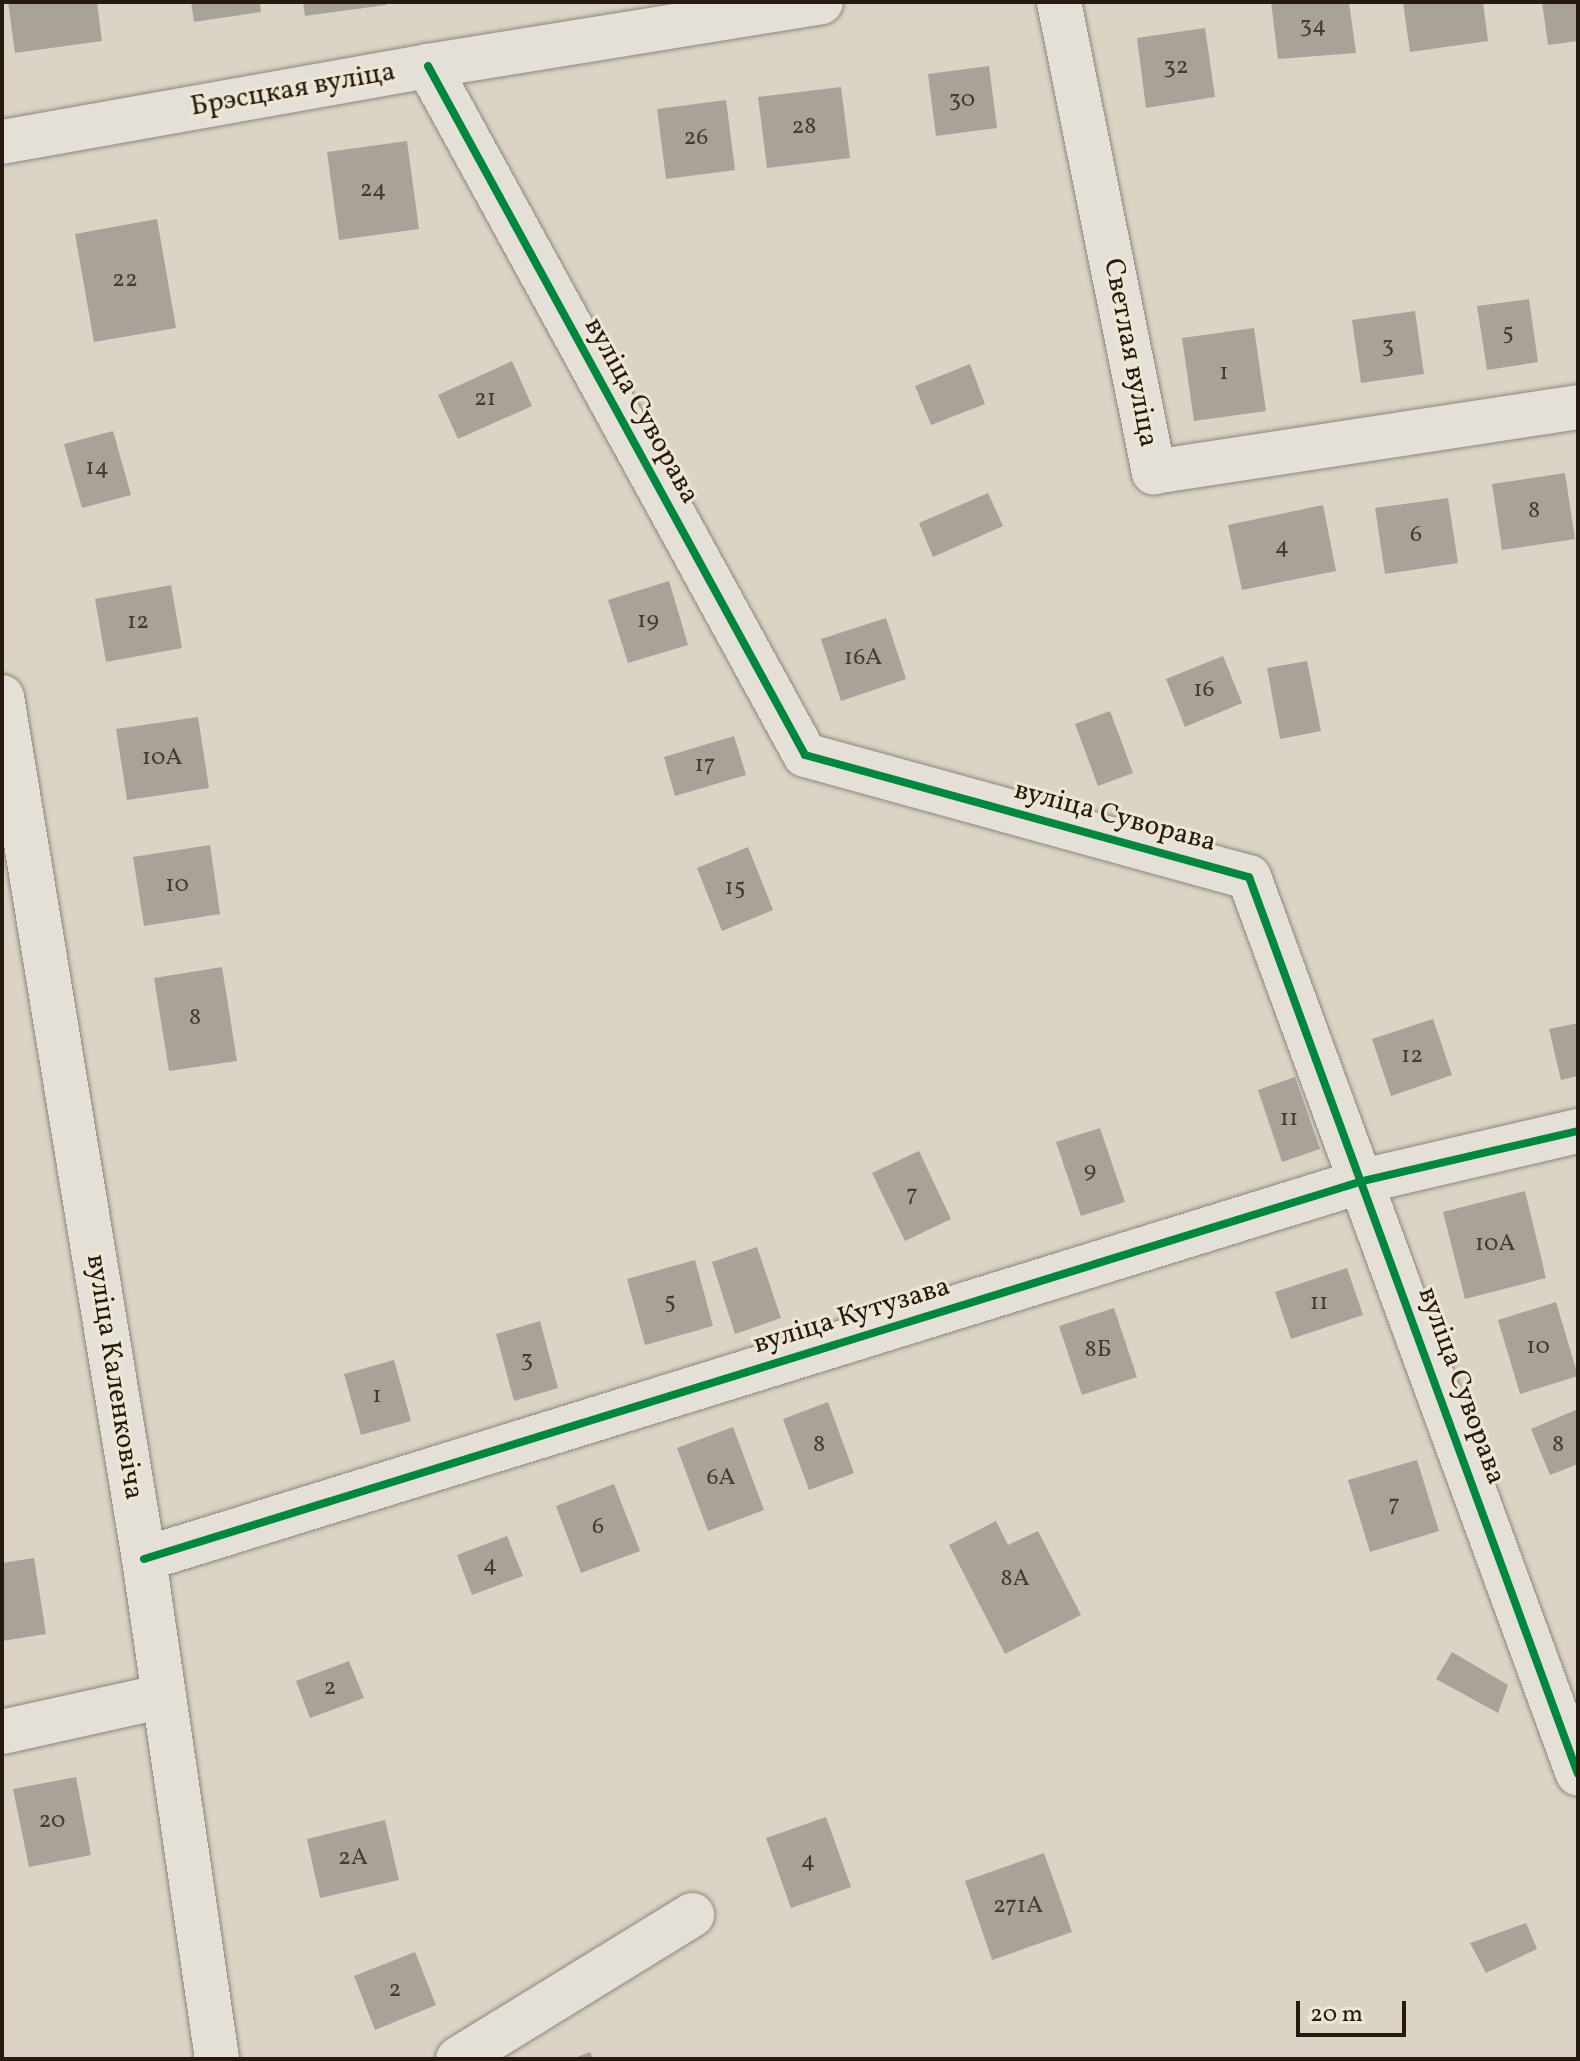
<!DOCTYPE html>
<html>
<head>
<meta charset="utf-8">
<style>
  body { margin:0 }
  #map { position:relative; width:1580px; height:2061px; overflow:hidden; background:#dbd4c5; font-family:Vollkorn,serif }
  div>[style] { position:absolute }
  .building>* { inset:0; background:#a8a298 }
  .roads { filter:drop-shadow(0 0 2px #8d877e) drop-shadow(0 0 2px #8d877e) }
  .minor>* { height:44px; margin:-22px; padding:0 22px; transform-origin:22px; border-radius:22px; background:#e4e0d8 }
  .cycleway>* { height:8px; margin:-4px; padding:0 4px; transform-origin:4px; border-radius:4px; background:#00873e }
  span { translate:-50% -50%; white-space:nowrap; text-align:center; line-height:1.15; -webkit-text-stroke:6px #ede6d3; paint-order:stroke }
  .number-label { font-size:24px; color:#463b32 }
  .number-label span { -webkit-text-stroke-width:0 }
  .street-label { font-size:28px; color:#251910 }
  .frame { position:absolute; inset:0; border:4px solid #251910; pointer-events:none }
  .scale { position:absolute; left:1296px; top:2001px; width:110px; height:36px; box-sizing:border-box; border:4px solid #251910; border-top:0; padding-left:10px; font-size:24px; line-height:28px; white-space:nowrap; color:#251910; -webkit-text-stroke:6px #ede6d3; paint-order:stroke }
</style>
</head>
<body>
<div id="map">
  <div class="building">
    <div style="clip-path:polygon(8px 2px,97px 2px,102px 41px,15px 53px)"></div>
    <div style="clip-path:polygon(191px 2px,260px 2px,261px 12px,194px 22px)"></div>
    <div style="clip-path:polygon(303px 2px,386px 2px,386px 5px,305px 16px)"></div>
    <div style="clip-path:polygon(1271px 2px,1349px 2px,1356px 53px,1278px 59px)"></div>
    <div style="clip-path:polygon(1403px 2px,1483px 2px,1488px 41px,1410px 52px)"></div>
    <div style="clip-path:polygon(1542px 2px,1578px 2px,1578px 41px,1548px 45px)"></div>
    <div style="clip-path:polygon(1205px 28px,1215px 97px,1146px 108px,1137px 38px)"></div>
    <div style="clip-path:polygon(989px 66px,997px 128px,936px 136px,928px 74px)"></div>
    <div style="clip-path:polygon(841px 87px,850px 158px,767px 168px,758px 97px)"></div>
    <div style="clip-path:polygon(726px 100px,735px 170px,666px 179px,657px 109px)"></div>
    <div style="clip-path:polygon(407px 141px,419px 229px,339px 240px,327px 152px)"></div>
    <div style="clip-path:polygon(157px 219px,176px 328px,94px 342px,75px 234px)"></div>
    <div style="clip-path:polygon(1529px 299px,1538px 362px,1487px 370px,1477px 306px)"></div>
    <div style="clip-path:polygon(1415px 311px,1424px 374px,1361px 383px,1352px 320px)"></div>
    <div style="clip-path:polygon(1254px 328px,1266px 411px,1194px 421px,1182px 338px)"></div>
    <div style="clip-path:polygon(512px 361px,532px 406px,458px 439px,438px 395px)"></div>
    <div style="clip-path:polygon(970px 364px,985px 404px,931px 425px,915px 386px)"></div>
    <div style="clip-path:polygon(113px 431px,131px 495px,82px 508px,64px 444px)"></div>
    <div style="clip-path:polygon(1565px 473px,1575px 539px,1502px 550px,1492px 484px)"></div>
    <div style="clip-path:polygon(988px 493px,1003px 526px,933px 557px,919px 523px)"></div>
    <div style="clip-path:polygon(1448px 498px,1458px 563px,1385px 574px,1375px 508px)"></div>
    <div style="clip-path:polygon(1323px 505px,1336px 571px,1242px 590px,1228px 525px)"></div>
    <div style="clip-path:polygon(669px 581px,688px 645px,628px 663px,608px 600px)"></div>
    <div style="clip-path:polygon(171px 585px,182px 648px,106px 662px,95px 599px)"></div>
    <div style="clip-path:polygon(886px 618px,906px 679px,841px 701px,821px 639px)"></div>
    <div style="clip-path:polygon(1223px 656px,1242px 703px,1185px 727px,1166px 679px)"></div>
    <div style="clip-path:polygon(1307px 661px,1321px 731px,1280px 739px,1267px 668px)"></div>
    <div style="clip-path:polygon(1110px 711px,1133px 773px,1098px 786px,1075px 724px)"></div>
    <div style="clip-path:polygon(198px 717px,209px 788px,127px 800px,116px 729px)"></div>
    <div style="clip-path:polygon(734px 736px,746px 775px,675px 796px,664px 757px)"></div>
    <div style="clip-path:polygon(210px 845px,220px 914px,144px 926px,133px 857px)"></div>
    <div style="clip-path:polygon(748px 847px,773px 910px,722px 931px,697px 868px)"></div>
    <div style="clip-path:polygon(222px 967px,237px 1061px,169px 1071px,154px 978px)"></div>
    <div style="clip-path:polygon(1433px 1019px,1452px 1075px,1391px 1096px,1372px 1039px)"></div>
    <div style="clip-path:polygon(1578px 1023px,1578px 1076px,1561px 1080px,1549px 1029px)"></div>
    <div style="clip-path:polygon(1295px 1077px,1320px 1149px,1282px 1162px,1258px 1090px)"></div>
    <div style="clip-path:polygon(1100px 1128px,1125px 1202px,1081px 1216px,1056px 1142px)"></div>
    <div style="clip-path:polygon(919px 1151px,951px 1219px,905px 1241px,872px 1173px)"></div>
    <div style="clip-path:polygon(1525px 1191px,1546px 1278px,1465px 1299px,1443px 1212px)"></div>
    <div style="clip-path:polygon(757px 1247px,781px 1318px,735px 1334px,712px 1262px)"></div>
    <div style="clip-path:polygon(695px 1260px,713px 1326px,645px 1345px,627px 1279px)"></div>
    <div style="clip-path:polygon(1347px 1268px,1363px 1315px,1291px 1339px,1275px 1292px)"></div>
    <div style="clip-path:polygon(1556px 1302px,1578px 1376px,1520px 1394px,1498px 1320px)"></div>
    <div style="clip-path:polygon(1114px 1308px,1137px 1377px,1082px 1395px,1059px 1326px)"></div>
    <div style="clip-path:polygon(540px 1321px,558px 1388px,514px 1401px,496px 1334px)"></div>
    <div style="clip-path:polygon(394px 1360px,411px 1421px,361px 1435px,344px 1374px)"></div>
    <div style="clip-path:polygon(828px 1402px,854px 1473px,809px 1490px,783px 1419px)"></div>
    <div style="clip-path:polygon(1578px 1409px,1578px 1464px,1550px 1475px,1531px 1429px)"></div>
    <div style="clip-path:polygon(733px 1427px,764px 1510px,708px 1531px,677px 1448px)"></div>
    <div style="clip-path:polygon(1417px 1460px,1439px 1531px,1370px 1552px,1348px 1480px)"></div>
    <div style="clip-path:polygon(614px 1484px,640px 1551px,581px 1573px,556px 1506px)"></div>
    <div style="clip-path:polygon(996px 1521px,1008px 1545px,1038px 1531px,1081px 1615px,1005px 1654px,949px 1545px)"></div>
    <div style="clip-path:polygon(507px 1536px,523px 1576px,472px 1595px,457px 1555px)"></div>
    <div style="clip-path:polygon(34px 1558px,46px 1634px,2px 1641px,2px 1563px)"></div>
    <div style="clip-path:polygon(1452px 1652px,1508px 1685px,1498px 1713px,1436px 1679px)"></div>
    <div style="clip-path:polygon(349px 1661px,364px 1698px,310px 1718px,296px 1681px)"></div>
    <div style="clip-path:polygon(76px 1777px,91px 1855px,29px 1867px,13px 1789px)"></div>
    <div style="clip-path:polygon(826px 1817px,851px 1887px,791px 1908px,766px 1838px)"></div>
    <div style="clip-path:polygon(385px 1820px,399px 1880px,320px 1898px,307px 1839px)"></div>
    <div style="clip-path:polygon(1044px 1853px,1072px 1932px,992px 1960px,965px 1881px)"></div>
    <div style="clip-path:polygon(1526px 1923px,1537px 1949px,1486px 1973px,1470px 1943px)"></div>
    <div style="clip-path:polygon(415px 1952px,436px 2005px,375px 2030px,354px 1976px)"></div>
    <div style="clip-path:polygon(590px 2052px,593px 2059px,572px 2059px)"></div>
  </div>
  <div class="roads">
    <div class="minor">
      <div style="left:1059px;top:2px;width:480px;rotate:78.6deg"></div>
      <div style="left:1154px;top:472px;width:429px;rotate:-8.7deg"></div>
      <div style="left:428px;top:66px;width:785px;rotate:61.31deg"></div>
      <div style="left:805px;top:755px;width:460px;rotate:15.4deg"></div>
      <div style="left:1249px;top:877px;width:955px;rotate:69.86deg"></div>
      <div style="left:2px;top:142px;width:433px;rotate:-10.1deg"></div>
      <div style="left:428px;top:66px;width:398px;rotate:-9.2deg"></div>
      <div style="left:2px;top:697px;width:874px;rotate:80.65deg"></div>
      <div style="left:144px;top:1559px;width:505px;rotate:81.69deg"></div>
      <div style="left:144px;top:1559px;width:1276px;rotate:-17.23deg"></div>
      <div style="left:1363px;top:1181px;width:221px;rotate:-13.1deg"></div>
      <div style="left:2px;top:1732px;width:166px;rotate:-12.5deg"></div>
      <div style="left:458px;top:2059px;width:275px;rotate:-31.6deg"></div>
    </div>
  </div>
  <div class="cycleway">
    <div style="left:428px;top:66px;width:785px;rotate:61.31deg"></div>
    <div style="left:805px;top:755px;width:460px;rotate:15.4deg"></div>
    <div style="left:1249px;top:877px;width:955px;rotate:69.86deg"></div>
    <div style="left:144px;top:1559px;width:1276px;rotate:-17.23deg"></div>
    <div style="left:1363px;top:1181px;width:221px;rotate:-13.1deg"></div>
  </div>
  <div class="number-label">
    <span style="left:1313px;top:27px">34</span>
    <span style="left:1176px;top:68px">32</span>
    <span style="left:962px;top:101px">30</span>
    <span style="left:804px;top:128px">28</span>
    <span style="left:696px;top:139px">26</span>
    <span style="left:373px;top:191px">24</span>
    <span style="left:125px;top:281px">22</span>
    <span style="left:1508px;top:334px">5</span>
    <span style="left:1388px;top:347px">3</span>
    <span style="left:1224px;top:374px">1</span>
    <span style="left:485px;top:400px">21</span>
    <span style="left:97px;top:469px">14</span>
    <span style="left:1534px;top:512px">8</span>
    <span style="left:1416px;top:536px">6</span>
    <span style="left:1282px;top:548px">4</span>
    <span style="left:648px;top:622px">19</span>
    <span style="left:138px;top:623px">12</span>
    <span style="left:863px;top:659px">16А</span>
    <span style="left:1204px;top:691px">16</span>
    <span style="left:162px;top:759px">10А</span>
    <span style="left:705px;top:766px">17</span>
    <span style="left:177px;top:886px">10</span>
    <span style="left:735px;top:889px">15</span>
    <span style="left:195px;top:1019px">8</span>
    <span style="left:1412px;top:1057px">12</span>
    <span style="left:1289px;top:1120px">11</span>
    <span style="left:1090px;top:1172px">9</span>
    <span style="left:912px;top:1196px">7</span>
    <span style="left:1495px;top:1245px">10А</span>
    <span style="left:670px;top:1303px">5</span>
    <span style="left:1319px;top:1304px">11</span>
    <span style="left:1538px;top:1348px">10</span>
    <span style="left:1098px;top:1351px">8Б</span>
    <span style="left:527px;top:1361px">3</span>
    <span style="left:377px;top:1397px">1</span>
    <span style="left:819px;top:1446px">8</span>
    <span style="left:1558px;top:1446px">8</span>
    <span style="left:721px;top:1479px">6А</span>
    <span style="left:1394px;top:1506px">7</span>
    <span style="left:598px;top:1528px">6</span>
    <span style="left:490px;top:1566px">4</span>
    <span style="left:1015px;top:1580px">8А</span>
    <span style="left:330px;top:1689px">2</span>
    <span style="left:52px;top:1822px">20</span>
    <span style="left:353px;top:1859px">2А</span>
    <span style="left:808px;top:1862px">4</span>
    <span style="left:1018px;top:1907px">271А</span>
    <span style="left:395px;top:1991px">2</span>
  </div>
  <div class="street-label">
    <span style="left:293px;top:90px;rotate:-10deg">Брэсцкая вуліца</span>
    <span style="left:1130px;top:353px;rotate:79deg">Светлая вуліца</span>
    <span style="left:641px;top:411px;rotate:61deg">вуліца Суворава</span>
    <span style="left:1115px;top:817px;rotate:15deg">вуліца Суворава</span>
    <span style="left:852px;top:1316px;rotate:-17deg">вуліца Кутузава</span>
    <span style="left:114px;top:1377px;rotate:81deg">вуліца Каленковіча</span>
    <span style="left:1461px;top:1386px;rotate:70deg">вуліца Суворава</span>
  </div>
  <div class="frame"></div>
  <div class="scale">20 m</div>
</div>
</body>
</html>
